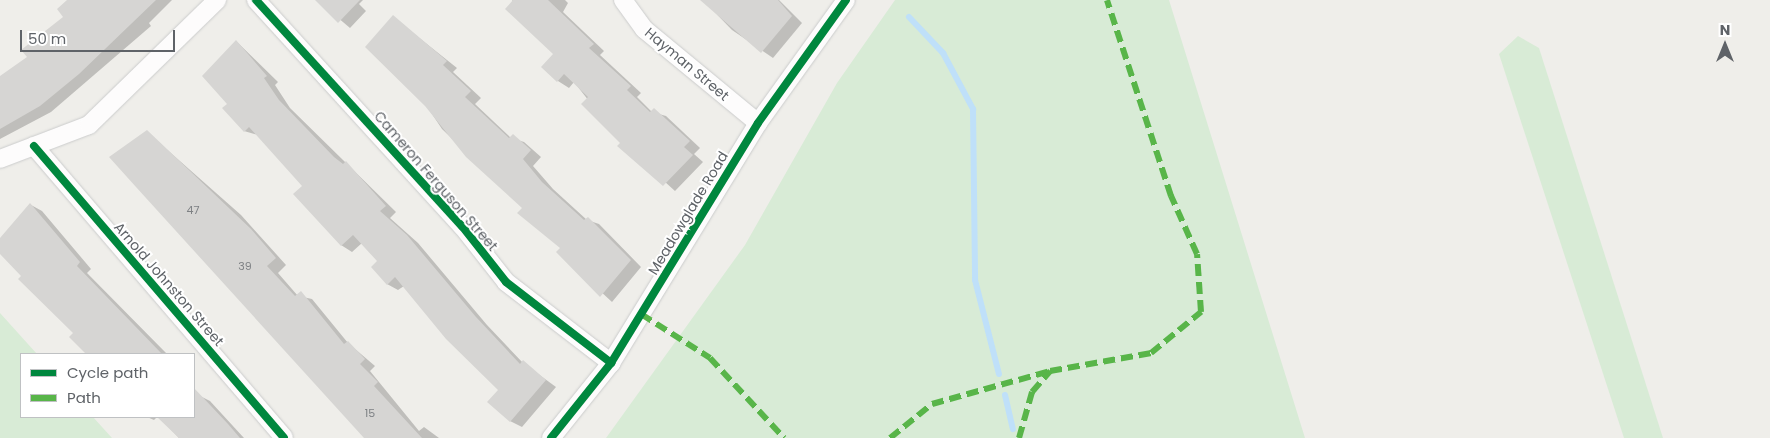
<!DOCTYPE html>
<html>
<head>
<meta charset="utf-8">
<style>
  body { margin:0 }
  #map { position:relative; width:1770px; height:438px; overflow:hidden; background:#efeeea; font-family:Poppins,sans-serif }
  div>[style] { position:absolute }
  .green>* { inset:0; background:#d8ebd6 }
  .shadow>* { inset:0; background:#0003 }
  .stream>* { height:6px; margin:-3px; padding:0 3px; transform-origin:3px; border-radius:3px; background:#bfe0f9 }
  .building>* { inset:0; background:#d6d5d3 }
  .roads { filter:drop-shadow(0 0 1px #cbcccc) drop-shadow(0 0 1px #cbcccc) }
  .street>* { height:18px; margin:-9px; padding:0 9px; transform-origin:9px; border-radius:9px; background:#fdfcfc }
  .quiet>* { height:6px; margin-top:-3px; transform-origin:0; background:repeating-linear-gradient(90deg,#58b549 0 12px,transparent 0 18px) }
  .cycleway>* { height:8px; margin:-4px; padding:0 4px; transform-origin:4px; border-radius:4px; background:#00873e }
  span { translate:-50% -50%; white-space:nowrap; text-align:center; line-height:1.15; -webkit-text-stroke:4px #fff; paint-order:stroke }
  .number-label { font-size:11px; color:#7e8184 }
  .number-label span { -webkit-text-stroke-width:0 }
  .street-label { font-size:14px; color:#5f6368 }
  .legend { position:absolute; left:20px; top:353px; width:175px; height:65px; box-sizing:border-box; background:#fff; border:1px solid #bfc1c3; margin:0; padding:6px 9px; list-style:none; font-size:15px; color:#5f6368 }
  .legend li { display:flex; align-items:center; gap:10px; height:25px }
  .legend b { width:25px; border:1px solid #bfc1c3 }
  .north { position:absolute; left:1700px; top:20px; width:50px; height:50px; -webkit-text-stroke:4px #fff; paint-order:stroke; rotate:0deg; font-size:14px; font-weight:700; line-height:20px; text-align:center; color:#5f6368 }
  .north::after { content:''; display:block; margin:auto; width:18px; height:22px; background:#5f6368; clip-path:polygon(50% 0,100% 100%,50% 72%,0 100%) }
  .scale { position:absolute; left:20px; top:30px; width:155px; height:22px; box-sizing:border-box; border:2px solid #5f6368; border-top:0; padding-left:6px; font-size:15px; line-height:18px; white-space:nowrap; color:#5f6368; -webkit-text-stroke:4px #fff; paint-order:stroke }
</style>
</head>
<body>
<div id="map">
  <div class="green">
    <div style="clip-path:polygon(895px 0,1169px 0,1305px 438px,606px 438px,745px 245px,837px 83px)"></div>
    <div style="clip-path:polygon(1518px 36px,1539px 48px,1663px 438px,1624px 438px,1499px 54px)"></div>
    <div style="clip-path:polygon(0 313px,37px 354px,21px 354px,21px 417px,93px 417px,112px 438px,0 438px)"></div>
  </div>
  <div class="shadow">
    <div style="clip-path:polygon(69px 0,172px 0,149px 23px,151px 26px,51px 112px,0 139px,0 78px,29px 57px,65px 17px)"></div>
    <div style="clip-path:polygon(317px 0,363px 0,359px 4px,366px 11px,350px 28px)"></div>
    <div style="clip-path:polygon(512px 0,565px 0,568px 3px,563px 12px,604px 51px,600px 55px,641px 93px,637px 97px,652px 112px,666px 116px,700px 148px,694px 154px,703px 162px,675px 191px,622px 143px,574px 82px,569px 88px,558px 81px,555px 53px)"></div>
    <div style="clip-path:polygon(703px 0,779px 0,802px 23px,773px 58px,732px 30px)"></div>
    <div style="clip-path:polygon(393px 17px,457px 68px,453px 72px,481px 98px,475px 104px,511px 138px,524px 142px,541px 157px,533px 166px,553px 189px,587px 220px,599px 224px,641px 267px,612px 302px,558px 252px,561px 248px,524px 208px,442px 129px,426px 105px)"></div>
    <div style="clip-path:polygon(236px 41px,278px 82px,275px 85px,290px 108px,396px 212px,390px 218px,418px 243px,487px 325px,523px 363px,556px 387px,522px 427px,510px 421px,499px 390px,404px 286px,398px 290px,387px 284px,379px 261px,362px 243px,352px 252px,341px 245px,304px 186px,258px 135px,244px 131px,229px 104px)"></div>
    <div style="clip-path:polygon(147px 132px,241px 215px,286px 265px,278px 273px,298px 296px,312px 299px,348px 343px,375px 366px,370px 371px,419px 431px,424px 427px,439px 438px,365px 438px)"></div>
    <div style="clip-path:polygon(31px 205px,42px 211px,91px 269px,87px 273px,167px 354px,92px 354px,71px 337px,75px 333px,0 252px,0 239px)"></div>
    <div style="clip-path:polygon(194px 393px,210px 401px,244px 438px,179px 438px,159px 417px,194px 417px)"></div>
    <div style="clip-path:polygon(147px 417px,157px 417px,154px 420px)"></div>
  </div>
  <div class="stream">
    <div style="left:909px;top:17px;width:50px;rotate:46.6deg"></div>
    <div style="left:943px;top:53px;width:64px;rotate:61.8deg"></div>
    <div style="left:973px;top:109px;width:171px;rotate:89.3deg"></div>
    <div style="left:975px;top:280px;width:97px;rotate:75.7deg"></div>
    <div style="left:1005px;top:395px;width:35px;rotate:77deg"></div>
  </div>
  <div class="building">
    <div style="clip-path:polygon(67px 0,156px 0,79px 74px,40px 106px,0 129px,0 76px,27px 57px,21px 50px,63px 17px,57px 9px)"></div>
    <div style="clip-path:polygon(315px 0,360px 0,338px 23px)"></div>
    <div style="clip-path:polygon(513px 0,548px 0,594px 44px,589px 48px,631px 86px,627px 90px,650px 112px,654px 108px,690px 141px,684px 147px,693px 155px,663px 186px,617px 146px,620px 143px,581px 104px,588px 97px,564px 74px,557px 82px,541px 67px,553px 54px,505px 9px)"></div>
    <div style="clip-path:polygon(700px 0,778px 0,792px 16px,761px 53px)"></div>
    <div style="clip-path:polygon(393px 15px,447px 61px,443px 65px,471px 91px,465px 97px,509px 138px,513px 134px,531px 150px,523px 159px,542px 182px,584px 220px,588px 217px,631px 260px,600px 297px,556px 252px,560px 248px,517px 213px,522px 208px,466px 157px,425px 106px,365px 47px)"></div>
    <div style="clip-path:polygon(236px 40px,267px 76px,264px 78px,279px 100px,334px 157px,343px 164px,346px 161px,360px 177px,386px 206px,380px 211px,407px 235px,476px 317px,520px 364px,523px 360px,546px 380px,510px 422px,487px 402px,498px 390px,446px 339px,395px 277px,387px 285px,371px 267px,377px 261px,353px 235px,341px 246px,293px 194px,302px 186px,249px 127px,244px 132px,222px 108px,227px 104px,202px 76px)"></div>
    <div style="clip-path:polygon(147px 130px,251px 229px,276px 258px,267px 266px,295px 296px,301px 291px,344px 344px,348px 341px,365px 359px,360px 364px,378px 382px,374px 386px,422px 438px,364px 438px,136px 187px,109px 157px)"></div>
    <div style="clip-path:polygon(30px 203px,80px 262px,77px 266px,162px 354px,86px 354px,69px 337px,73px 333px,18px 279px,21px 276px,0 254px,0 238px)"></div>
    <div style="clip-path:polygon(194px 388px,228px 424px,240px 438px,179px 438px,157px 417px,194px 417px)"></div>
  </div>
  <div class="roads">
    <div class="street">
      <div style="left:256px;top:0;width:306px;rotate:47.7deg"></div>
      <div style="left:462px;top:226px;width:71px;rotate:51.8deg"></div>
      <div style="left:506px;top:282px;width:133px;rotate:37.6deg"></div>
      <div style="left:623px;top:0;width:36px;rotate:54deg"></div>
      <div style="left:644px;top:29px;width:148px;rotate:39.5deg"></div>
      <div style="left:34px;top:146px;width:384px;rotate:49.4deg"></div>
      <div style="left:0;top:159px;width:95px;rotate:-20.9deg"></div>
      <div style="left:89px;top:125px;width:179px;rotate:-44.3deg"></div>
      <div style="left:551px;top:438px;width:96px;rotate:-51.3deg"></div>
      <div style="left:611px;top:363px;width:281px;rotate:-58.5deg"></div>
      <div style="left:758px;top:123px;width:151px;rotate:-54.4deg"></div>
    </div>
  </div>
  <div class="quiet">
    <div style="left:641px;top:314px;width:82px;rotate:32.5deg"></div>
    <div style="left:710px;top:358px;width:109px;rotate:47.2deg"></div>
    <div style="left:890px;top:438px;width:54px;rotate:-39deg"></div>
    <div style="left:932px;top:404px;width:123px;rotate:-15.6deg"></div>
    <div style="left:1050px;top:371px;width:103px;rotate:-10.1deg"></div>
    <div style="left:1151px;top:353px;width:65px;rotate:-39.4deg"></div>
    <div style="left:1201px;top:312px;width:58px;rotate:-93.9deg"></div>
    <div style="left:1197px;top:254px;width:64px;rotate:-114.1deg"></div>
    <div style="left:1171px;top:196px;width:206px;rotate:-108.1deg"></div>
    <div style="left:1019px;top:438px;width:48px;rotate:-74.2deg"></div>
    <div style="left:1032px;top:392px;width:28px;rotate:-49deg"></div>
  </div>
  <div class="cycleway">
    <div style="left:256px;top:0;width:306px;rotate:47.7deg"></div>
    <div style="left:462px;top:226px;width:71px;rotate:51.8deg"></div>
    <div style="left:506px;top:282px;width:133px;rotate:37.6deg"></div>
    <div style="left:34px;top:146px;width:384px;rotate:49.4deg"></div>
    <div style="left:551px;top:438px;width:96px;rotate:-51.3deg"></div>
    <div style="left:611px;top:363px;width:281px;rotate:-58.5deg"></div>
    <div style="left:758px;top:123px;width:151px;rotate:-54.4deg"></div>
  </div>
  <div class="number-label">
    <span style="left:193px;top:210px">47</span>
    <span style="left:245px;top:266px">39</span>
    <span style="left:370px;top:413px">15</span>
  </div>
  <div class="street-label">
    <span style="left:687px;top:64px;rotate:40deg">Hayman Street</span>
    <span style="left:436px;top:181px;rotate:49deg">Cameron Ferguson Street</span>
    <span style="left:688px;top:213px;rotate:-59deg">Meadowglade Road</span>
    <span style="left:169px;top:284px;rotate:49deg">Arnold Johnston Street</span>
  </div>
  <ul class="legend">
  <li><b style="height:6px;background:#00873e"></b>Cycle path</li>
  <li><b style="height:6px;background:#58b549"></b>Path</li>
  </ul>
  <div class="north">N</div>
  <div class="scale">50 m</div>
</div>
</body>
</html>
